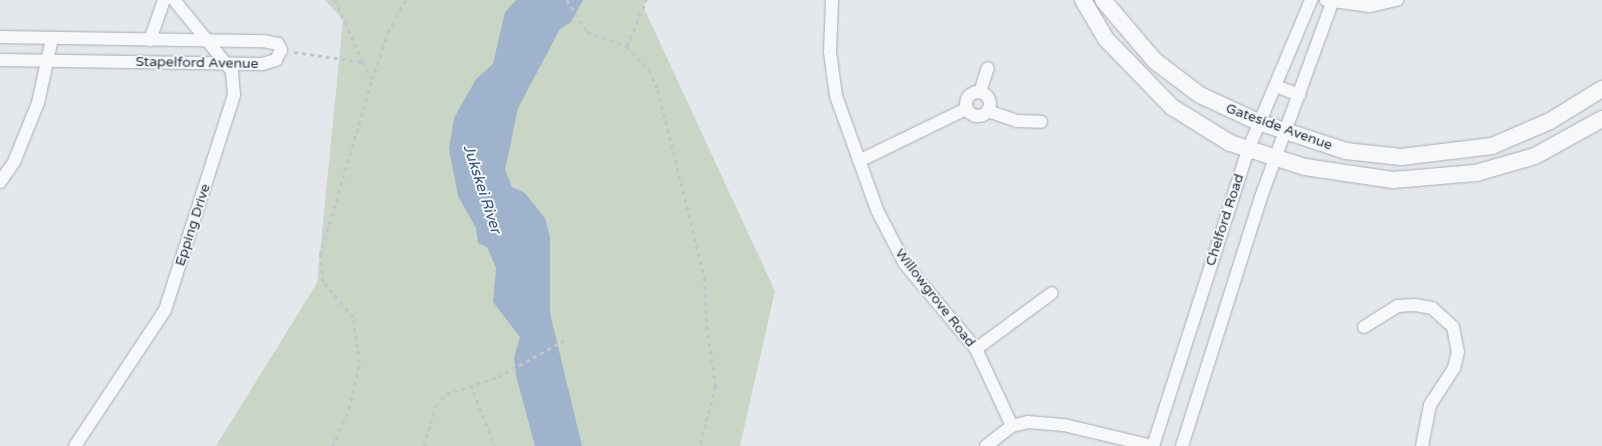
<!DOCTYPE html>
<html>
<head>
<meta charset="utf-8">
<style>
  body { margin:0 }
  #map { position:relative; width:1602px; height:446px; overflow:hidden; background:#e4e7ec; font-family:"Varela Round",sans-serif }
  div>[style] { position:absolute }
  .green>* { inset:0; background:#c9d6c5 }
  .water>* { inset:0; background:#9fb4cc }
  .path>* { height:2.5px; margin-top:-1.25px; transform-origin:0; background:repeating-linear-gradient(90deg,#c2c5cb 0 4px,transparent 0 8px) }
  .roads { filter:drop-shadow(0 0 1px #a9aeb7) drop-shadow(0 0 1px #a9aeb7) }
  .minor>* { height:12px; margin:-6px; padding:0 6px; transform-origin:6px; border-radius:6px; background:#f7f8fa }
  .minor>.ring { margin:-6px; padding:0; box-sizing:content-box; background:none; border:12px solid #f7f8fa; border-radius:50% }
  .tertiary>* { height:16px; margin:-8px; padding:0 8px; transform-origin:8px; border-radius:8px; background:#f7f8fa }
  span { translate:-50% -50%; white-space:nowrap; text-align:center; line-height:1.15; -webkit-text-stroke:4px #f4f6f9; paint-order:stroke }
  .street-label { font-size:14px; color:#2b3445 }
  .water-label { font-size:15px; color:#34527a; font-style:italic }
</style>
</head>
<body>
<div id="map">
  <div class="green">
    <div style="clip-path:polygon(325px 0,648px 0,643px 6px,775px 291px,740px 446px,216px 446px,317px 283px,343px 20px)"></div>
  </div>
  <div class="water">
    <div style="clip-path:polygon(516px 0,583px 0,571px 22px,560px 29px,518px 108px,505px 170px,512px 187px,525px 193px,545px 218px,550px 237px,550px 313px,582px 446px,535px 446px,516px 376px,514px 357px,520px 337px,493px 302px,496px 268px,487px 247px,478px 243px,476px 228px,458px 196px,449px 149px,454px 118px,476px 79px,493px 64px,505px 12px)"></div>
  </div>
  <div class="path">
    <div style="left:335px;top:0;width:68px;rotate:65.7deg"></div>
    <div style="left:567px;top:0;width:38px;rotate:58deg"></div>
    <div style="left:587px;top:32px;width:42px;rotate:19.3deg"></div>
    <div style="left:627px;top:46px;width:33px;rotate:47deg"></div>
    <div style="left:649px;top:70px;width:22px;rotate:66deg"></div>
    <div style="left:658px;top:90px;width:194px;rotate:76deg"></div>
    <div style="left:705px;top:278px;width:49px;rotate:87.7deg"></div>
    <div style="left:707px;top:327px;width:60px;rotate:81.3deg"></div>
    <div style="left:716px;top:386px;width:62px;rotate:104.9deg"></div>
    <div style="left:627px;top:46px;width:50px;rotate:-67.6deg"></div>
    <div style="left:294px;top:52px;width:70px;rotate:8.2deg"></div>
    <div style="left:363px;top:62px;width:20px;rotate:63deg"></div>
    <div style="left:372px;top:80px;width:51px;rotate:-71.6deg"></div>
    <div style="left:388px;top:32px;width:37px;rotate:-61deg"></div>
    <div style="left:471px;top:385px;width:66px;rotate:68.5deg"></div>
    <div style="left:332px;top:446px;width:41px;rotate:-65.3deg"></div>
    <div style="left:349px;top:409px;width:47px;rotate:-77.7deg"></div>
    <div style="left:359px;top:363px;width:46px;rotate:-97.4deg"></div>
    <div style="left:353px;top:317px;width:46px;rotate:-130.6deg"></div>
    <div style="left:323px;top:282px;width:27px;rotate:-96deg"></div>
    <div style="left:320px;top:255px;width:183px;rotate:-73.5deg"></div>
    <div style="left:424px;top:446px;width:41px;rotate:-74.6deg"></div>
    <div style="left:435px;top:406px;width:16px;rotate:-47deg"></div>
    <div style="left:446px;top:394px;width:55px;rotate:-18.1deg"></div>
    <div style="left:498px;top:377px;width:77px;rotate:-28.9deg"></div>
  </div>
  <div class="roads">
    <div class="minor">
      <div style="left:832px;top:0;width:52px;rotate:92.2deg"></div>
      <div style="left:830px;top:52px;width:44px;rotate:82.2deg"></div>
      <div style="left:836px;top:96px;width:121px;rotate:70.2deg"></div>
      <div style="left:877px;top:210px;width:61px;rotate:62.6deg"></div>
      <div style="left:905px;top:264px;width:111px;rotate:50.1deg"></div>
      <div style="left:976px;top:349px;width:85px;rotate:64.9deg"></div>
      <div style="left:1326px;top:0;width:44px;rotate:7.8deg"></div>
      <div style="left:1370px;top:6px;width:28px;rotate:-13deg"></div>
      <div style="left:0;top:37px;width:263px;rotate:0.9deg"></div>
      <div style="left:263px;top:41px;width:15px;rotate:11deg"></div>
      <div style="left:278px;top:44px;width:7px;rotate:63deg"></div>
      <div style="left:281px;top:50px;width:11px;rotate:117deg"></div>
      <div style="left:276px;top:60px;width:15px;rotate:164deg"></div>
      <div style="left:262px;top:64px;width:262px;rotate:-179.1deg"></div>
      <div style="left:150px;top:40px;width:42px;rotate:-70.7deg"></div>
      <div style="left:1276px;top:86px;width:25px;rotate:21deg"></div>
      <div class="ring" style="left:966px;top:92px;width:12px;height:12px"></div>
      <div style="left:980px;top:92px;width:25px;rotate:-72deg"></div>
      <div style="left:988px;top:111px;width:31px;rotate:19deg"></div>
      <div style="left:1017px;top:121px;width:24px;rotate:2deg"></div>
      <div style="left:861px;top:160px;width:117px;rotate:-25.9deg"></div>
      <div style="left:0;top:182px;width:24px;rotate:-55deg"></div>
      <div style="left:14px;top:162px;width:64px;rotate:-67.9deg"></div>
      <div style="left:38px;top:103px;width:66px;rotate:-77.7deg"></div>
      <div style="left:1364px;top:327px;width:39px;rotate:-32deg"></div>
      <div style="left:1397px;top:306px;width:18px;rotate:-3deg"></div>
      <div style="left:1415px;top:305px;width:17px;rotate:10deg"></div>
      <div style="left:1432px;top:308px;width:28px;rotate:42deg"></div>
      <div style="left:1453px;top:327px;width:25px;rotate:79deg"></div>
      <div style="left:1458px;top:352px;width:16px;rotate:104deg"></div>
      <div style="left:1454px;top:368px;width:44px;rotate:123deg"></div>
      <div style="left:1430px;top:405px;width:42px;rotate:101deg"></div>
      <div style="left:976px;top:349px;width:94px;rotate:-36.4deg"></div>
      <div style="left:75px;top:446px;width:163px;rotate:-56.5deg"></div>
      <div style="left:165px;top:310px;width:226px;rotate:-72.2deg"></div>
      <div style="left:234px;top:95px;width:24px;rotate:-95deg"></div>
      <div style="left:232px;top:71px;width:92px;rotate:-129.2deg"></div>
      <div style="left:986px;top:446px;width:33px;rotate:-38deg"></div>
      <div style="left:1012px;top:426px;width:16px;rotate:-14deg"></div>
      <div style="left:1028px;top:422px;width:36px;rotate:5deg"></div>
      <div style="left:1064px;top:425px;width:90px;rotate:13.4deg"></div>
      <div style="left:1153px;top:446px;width:311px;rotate:-72.2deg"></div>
      <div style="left:1248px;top:150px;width:163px;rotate:-67.2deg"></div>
      <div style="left:1182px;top:446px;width:261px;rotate:-72.4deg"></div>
      <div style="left:1261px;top:197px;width:207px;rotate:-69.9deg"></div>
    </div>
    <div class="tertiary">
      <div style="left:1083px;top:0;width:45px;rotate:59.5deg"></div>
      <div style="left:1106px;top:39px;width:95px;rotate:45.9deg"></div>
      <div style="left:1172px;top:107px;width:68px;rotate:31.8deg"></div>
      <div style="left:1230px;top:143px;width:79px;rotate:17.7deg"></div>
      <div style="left:1305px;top:167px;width:89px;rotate:8.4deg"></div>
      <div style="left:1393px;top:180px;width:83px;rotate:-4.8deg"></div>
      <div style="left:1476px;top:173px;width:61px;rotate:-16.1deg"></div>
      <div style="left:1535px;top:156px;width:77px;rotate:-28.9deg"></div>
      <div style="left:1103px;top:0;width:80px;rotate:49.6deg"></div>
      <div style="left:1155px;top:61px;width:56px;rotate:37.1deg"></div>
      <div style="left:1200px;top:95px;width:64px;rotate:25deg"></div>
      <div style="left:1258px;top:122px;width:93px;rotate:18.2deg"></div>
      <div style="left:1346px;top:151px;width:55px;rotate:6.2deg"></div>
      <div style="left:1401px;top:157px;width:92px;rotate:-6.9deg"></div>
      <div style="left:1492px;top:146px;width:63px;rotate:-23.3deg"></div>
      <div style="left:1550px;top:121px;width:61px;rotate:-31.6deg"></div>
    </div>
  </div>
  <div class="street-label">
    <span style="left:197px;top:63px;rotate:1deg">Stapelford Avenue</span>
    <span style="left:1279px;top:127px;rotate:20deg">Gateside Avenue</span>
    <span style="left:1225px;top:220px;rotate:-72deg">Chelford Road</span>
    <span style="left:193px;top:225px;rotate:-72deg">Epping Drive</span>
    <span style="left:935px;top:298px;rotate:52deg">Willowgrove Road</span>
  </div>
  <div class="water-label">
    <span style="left:482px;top:189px;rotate:72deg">Jukskei River</span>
  </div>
</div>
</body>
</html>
